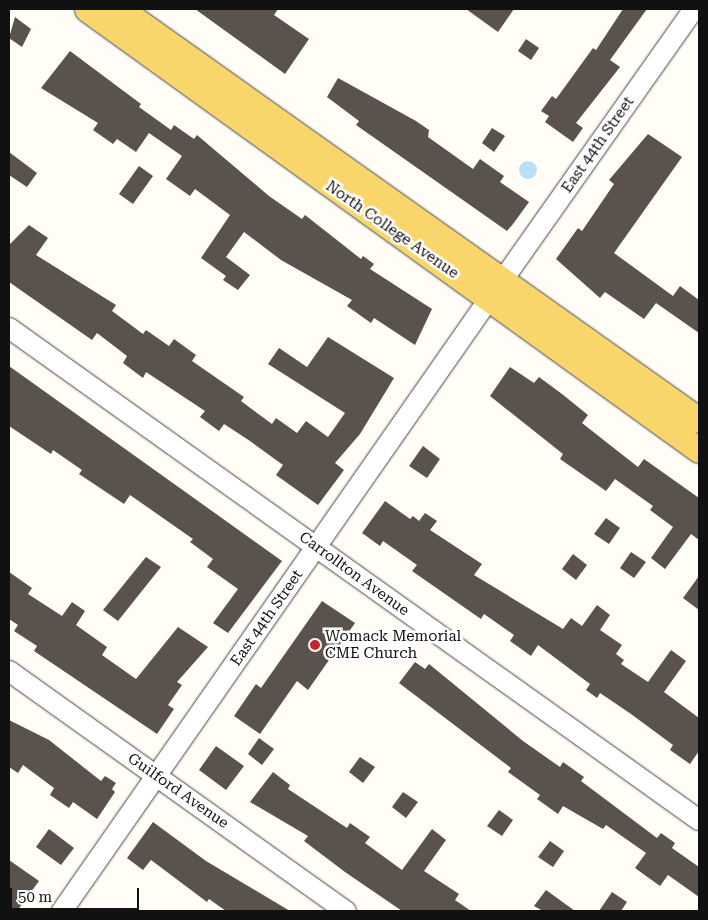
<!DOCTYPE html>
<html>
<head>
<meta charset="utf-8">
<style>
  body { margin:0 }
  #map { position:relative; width:708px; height:920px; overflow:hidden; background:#fffdf5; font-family:"Roboto Serif",serif }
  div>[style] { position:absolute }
  .water>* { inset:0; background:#b9e0f7 }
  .round { border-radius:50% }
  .building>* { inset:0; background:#5a524d }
  .roads { filter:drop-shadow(0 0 1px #444) drop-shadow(0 0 1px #444) }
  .minor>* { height:20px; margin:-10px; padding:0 10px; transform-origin:10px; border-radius:10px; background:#fff }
  .major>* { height:25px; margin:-12.5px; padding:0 12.5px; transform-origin:12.5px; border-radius:12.5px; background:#f9d66b }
  .dots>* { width:14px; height:14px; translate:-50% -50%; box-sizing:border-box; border:2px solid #fff; border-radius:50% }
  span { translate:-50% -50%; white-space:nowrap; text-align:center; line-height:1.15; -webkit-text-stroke:5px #fff; paint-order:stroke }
  .street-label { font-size:15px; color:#111 }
  .poi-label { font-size:15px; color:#111 }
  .left { translate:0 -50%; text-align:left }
  .frame { position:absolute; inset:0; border:10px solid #111; pointer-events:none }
  .scale { position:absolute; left:10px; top:888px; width:129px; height:22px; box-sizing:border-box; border:2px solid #111; border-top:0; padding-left:6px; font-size:15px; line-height:18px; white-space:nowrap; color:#111; -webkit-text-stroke:4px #fff; paint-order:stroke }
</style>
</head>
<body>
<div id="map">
  <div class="water">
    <div class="round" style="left:519px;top:161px;width:18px;height:18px"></div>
  </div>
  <div class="building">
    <div style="clip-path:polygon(195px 9px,278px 9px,274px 15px,309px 39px,285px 74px)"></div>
    <div style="clip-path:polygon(466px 9px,514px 9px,498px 32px)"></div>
    <div style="clip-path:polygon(623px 9px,647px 9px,610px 60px,620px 67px,576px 123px,583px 128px,573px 142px,545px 122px,549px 116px,541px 111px,552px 96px,556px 99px,593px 48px,596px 50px)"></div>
    <div style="clip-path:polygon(15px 17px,31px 29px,22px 47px,9px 38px)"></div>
    <div style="clip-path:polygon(526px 39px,539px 48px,531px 60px,518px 51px)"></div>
    <div style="clip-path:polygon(70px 51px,141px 104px,139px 107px,171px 130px,174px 125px,194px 139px,197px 135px,269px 196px,302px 219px,305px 215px,361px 259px,363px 256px,374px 264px,370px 269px,432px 309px,415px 345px,374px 318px,371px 323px,347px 306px,352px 300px,281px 260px,244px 232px,226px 257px,250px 275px,238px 290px,223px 280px,226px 276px,201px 258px,230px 215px,195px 189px,190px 196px,166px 179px,182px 156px,149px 133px,136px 152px,117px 139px,113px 144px,93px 130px,98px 123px,41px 88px)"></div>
    <div style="clip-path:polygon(338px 78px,416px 121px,429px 130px,428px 137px,473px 169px,480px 159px,504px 176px,500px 182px,529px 202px,513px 224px,507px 231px,356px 125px,359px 121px,327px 97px)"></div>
    <div style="clip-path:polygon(492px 128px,505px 136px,494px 152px,482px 143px)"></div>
    <div style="clip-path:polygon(648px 134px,682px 157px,614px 253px,673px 296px,680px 286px,699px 300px,699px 333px,656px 303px,644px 319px,605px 292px,600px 298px,556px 259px,578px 228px,582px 231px,614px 184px,609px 180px)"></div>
    <div style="clip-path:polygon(9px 152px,37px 173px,27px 187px,9px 175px)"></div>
    <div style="clip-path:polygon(139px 166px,153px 176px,133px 204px,119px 194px)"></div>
    <div style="clip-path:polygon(29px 225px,48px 238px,36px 255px,116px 305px,112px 311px,143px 334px,146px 330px,169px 346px,174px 339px,196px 355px,192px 361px,244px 397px,241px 401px,272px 424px,276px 418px,297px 433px,306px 421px,328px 437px,345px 413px,268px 364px,279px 348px,307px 367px,328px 337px,394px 378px,360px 434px,335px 463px,344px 470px,318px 505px,276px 475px,283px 465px,250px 441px,224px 424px,219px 431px,200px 417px,205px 411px,146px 372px,143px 378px,123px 363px,127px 356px,97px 333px,92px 340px,9px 282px,9px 245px)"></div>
    <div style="clip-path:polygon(9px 366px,282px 561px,228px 633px,213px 623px,238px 589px,207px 567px,213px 559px,190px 542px,193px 539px,130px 495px,124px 504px,79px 474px,82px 470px,53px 450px,51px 454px,9px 426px)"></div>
    <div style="clip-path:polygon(510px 367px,534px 383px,539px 377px,562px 394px,588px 415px,582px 423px,638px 467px,644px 459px,699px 498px,699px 540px,691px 534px,665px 569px,651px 558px,673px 527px,650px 510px,653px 506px,615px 479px,606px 491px,560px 459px,563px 454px,490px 396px)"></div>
    <div style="clip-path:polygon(423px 446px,440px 459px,427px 478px,409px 466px)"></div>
    <div style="clip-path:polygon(385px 501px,410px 519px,413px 516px,419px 521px,425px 513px,437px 521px,430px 530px,482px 564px,474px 575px,563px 629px,571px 618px,582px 626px,597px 605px,610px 615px,600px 630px,622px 645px,616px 654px,624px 660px,621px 664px,648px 682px,671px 650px,686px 661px,664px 692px,699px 718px,699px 751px,690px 764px,670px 750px,673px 745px,631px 714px,600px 693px,597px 698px,586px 690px,590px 684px,538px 645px,531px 656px,510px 641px,514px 635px,484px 614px,481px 619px,412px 571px,417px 565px,383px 541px,380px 546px,362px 533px)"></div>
    <div style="clip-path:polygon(606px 518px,620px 528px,609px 544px,594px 534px)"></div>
    <div style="clip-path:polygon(631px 552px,646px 562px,634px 578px,620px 568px)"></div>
    <div style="clip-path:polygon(573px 554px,587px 565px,576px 580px,562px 569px)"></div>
    <div style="clip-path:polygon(146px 557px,161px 567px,118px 621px,103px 610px)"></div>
    <div style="clip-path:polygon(9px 572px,32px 588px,28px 594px,62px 616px,72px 602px,85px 611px,76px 625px,107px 647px,102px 655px,136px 679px,178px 627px,208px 647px,177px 682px,182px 685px,168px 705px,174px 709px,157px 734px,34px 651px,37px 646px,14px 631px,18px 625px,9px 619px)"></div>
    <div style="clip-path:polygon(699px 576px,699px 610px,683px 598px)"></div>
    <div style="clip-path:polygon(322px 601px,355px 623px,308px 690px,297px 681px,260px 734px,234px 716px,256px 684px,261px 688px)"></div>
    <div style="clip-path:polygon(415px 662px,425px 669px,429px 664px,523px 741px,560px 767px,563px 762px,584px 777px,581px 781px,657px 838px,661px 833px,675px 843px,672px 848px,699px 867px,699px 897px,668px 875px,660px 886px,635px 868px,646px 853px,606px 825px,603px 829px,563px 806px,558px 814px,537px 799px,540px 795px,508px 772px,511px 768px,399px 683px)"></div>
    <div style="clip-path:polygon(9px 720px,49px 740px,101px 781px,105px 776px,116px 783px,112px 789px,115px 792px,97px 819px,73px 802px,69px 808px,50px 795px,54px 788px,23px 765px,18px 773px,9px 767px)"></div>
    <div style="clip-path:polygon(259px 738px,274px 749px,262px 765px,248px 754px)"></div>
    <div style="clip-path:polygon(216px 746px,244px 766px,226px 790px,199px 770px)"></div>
    <div style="clip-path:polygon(360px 757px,375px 767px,363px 783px,349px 772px)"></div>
    <div style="clip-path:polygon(273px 772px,290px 785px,288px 789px,347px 828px,350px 823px,370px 837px,365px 843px,402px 870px,432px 829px,446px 840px,424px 871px,459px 894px,455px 900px,471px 911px,402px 911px,345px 872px,304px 841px,308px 836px,250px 802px)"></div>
    <div style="clip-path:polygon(403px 792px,418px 802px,406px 818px,392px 807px)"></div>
    <div style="clip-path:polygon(499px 810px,513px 820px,502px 836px,487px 826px)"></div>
    <div style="clip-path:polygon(153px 822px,206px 861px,290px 911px,226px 911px,209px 899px,207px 902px,151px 860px,143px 870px,127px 858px)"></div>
    <div style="clip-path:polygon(49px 829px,74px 848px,61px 865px,36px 847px)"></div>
    <div style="clip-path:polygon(550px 841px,564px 851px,553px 867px,538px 857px)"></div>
    <div style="clip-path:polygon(9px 860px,39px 881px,17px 911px,9px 911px)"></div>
    <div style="clip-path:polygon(546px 890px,575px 911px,543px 911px,534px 906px)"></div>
    <div style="clip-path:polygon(612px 892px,627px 902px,621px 911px,599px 911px)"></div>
  </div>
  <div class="roads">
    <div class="minor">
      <div style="left:502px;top:281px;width:333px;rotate:-54.8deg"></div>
      <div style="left:9px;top:328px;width:847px;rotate:35.49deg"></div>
      <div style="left:9px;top:671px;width:414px;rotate:35.5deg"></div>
      <div style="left:62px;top:911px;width:746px;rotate:-55.1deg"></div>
    </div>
    <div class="major">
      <div style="left:87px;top:9px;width:754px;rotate:35.78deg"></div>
      <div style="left:120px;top:9px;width:710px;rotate:35.37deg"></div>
    </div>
  </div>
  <div class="dots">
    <div style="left:315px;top:645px;background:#c4262e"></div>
  </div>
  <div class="street-label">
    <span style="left:598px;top:145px;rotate:-55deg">East 44th Street</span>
    <span style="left:392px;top:230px;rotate:35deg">North College Avenue</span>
    <span style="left:354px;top:574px;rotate:36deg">Carrollton Avenue</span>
    <span style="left:267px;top:618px;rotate:-55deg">East 44th Street</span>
    <span style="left:178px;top:791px;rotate:35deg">Guilford Avenue</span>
  </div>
  <div class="poi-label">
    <span class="left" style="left:325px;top:645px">Womack Memorial<br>CME Church</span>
  </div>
  <div class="frame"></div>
  <div class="scale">50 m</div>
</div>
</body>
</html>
